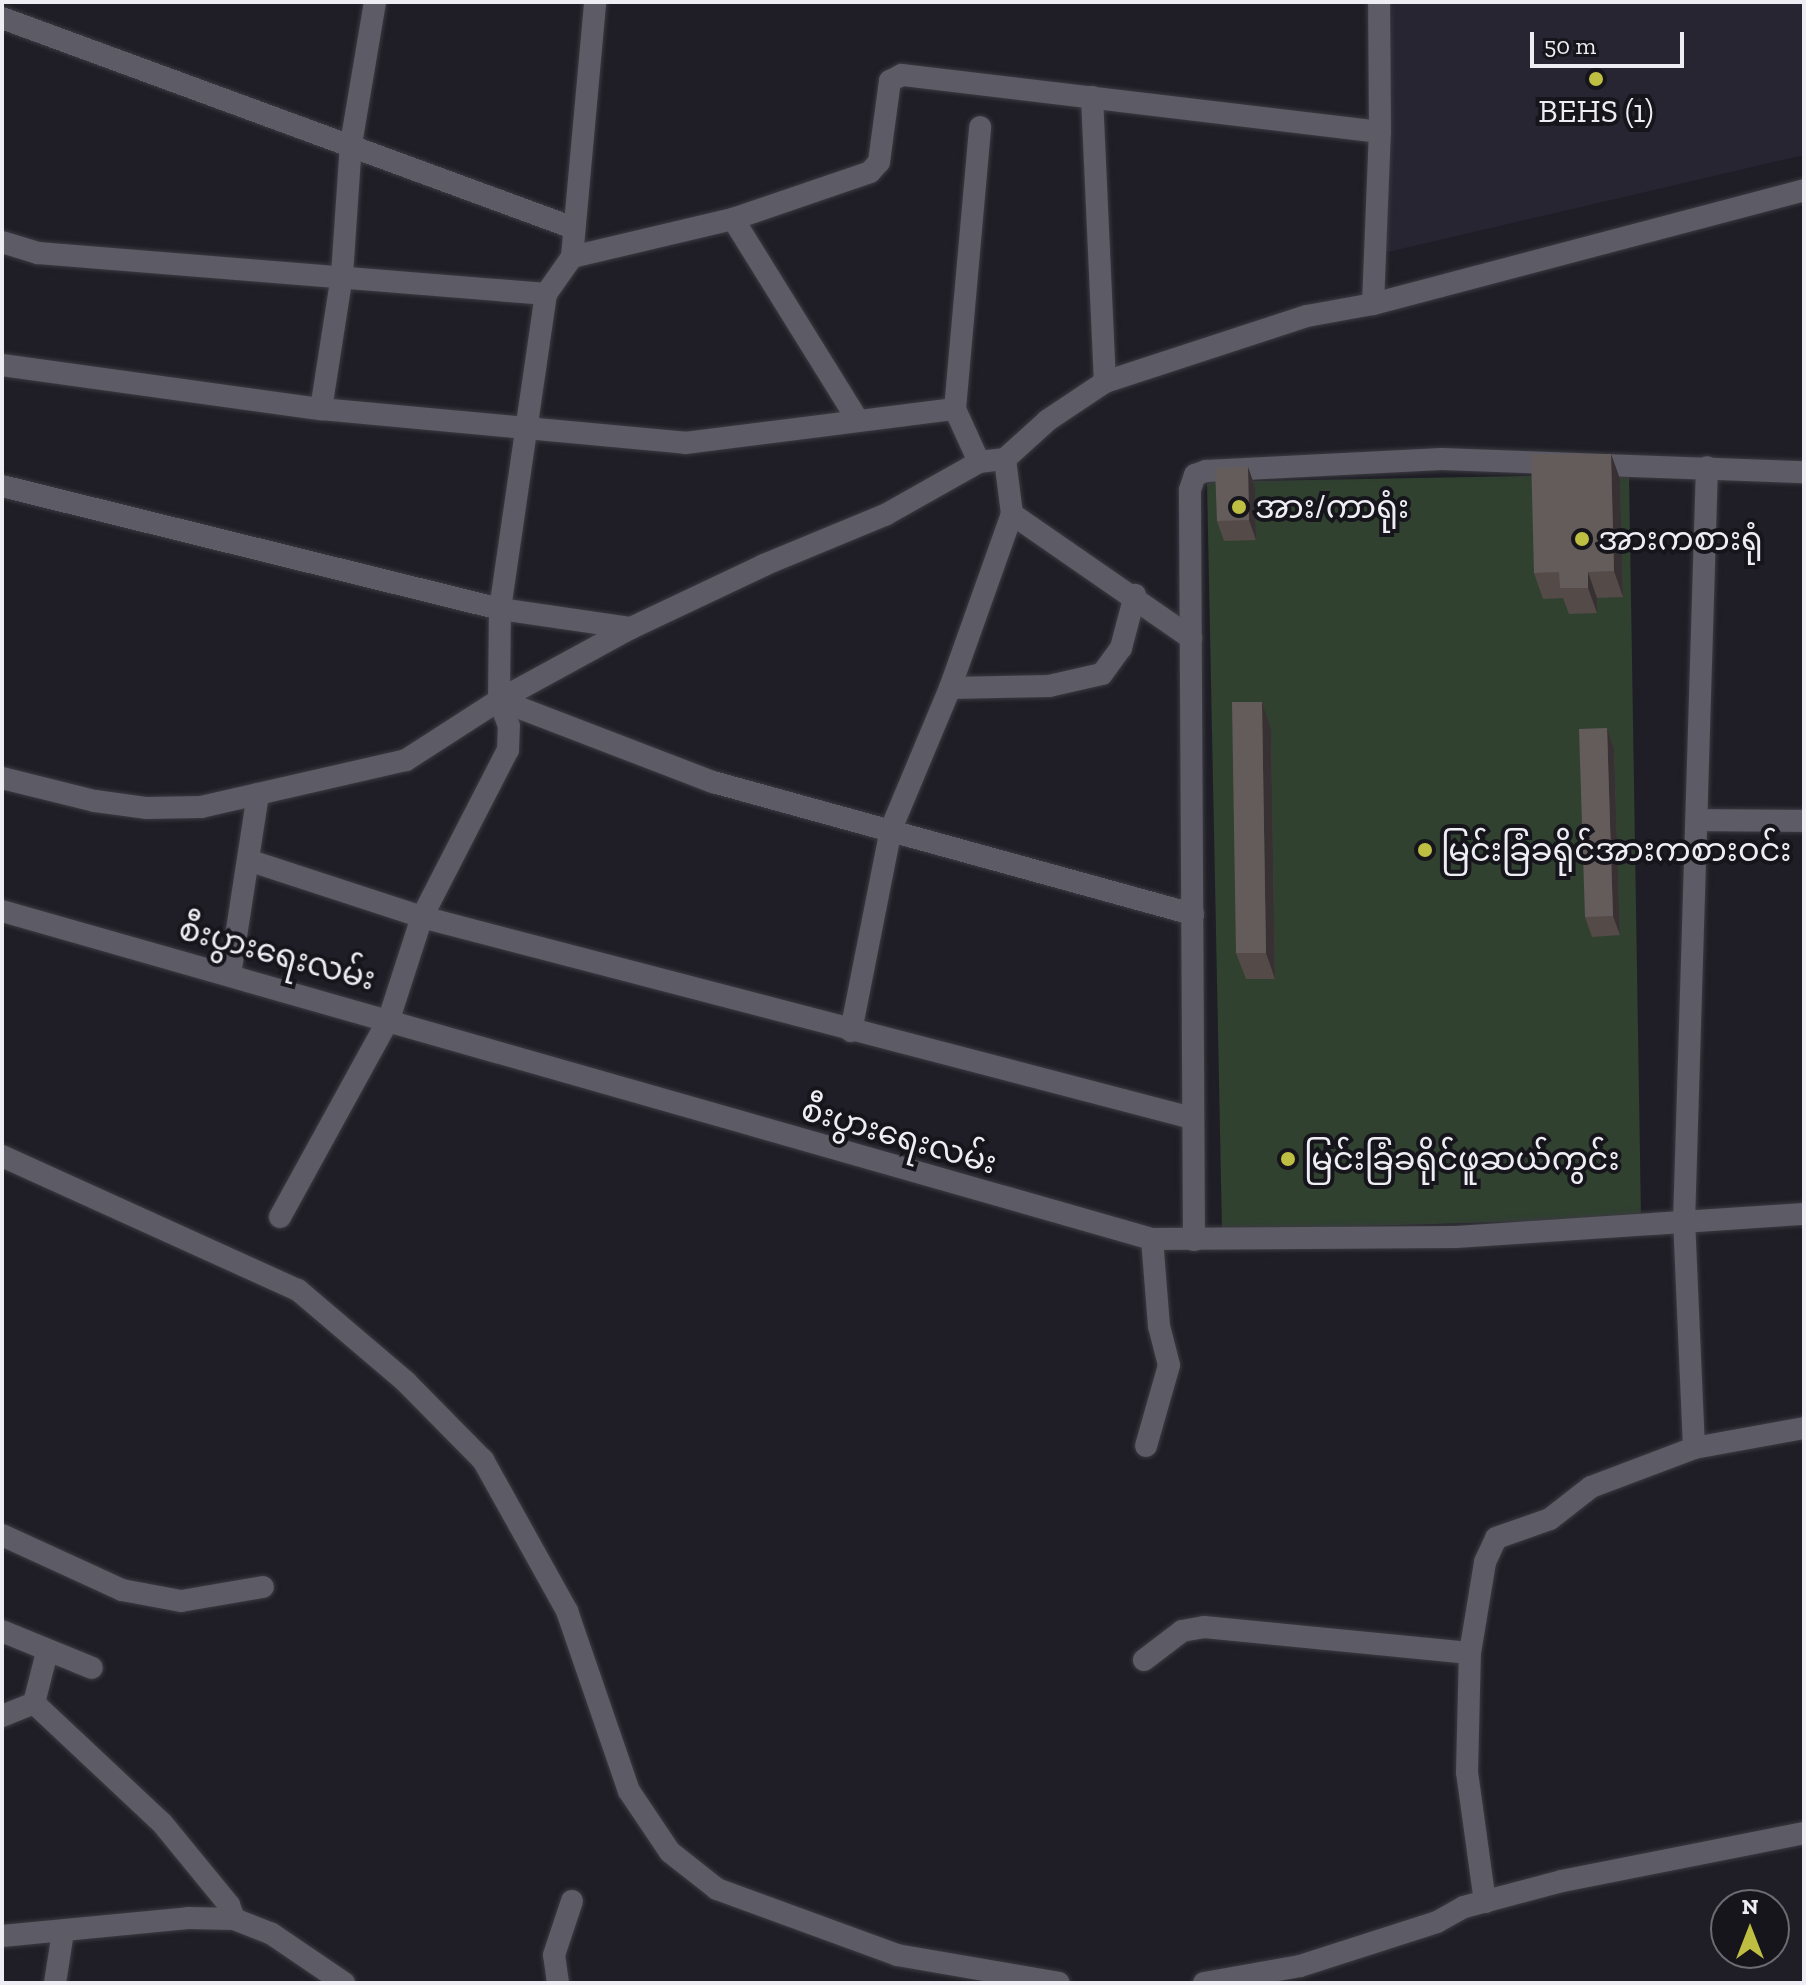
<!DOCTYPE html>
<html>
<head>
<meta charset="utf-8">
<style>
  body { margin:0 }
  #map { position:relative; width:1806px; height:1985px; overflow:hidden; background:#1f1e26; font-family:"Zilla Slab","Noto Sans Myanmar",serif }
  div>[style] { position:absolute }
  .built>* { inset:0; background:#282533 }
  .green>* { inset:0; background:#304130 }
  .roads { filter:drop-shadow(0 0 2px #3b3a41) drop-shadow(0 0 2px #3b3a41) }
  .minor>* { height:22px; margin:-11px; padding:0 11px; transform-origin:11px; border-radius:11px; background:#5d5b65 }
  .wall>* { inset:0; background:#544a48 }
  .shaded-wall>* { inset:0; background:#383133 }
  .building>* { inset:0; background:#645c5a }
  .dots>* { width:22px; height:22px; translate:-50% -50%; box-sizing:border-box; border:4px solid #16151c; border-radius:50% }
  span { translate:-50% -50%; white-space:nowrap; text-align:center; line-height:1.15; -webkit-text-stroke:8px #16151c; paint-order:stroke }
  .poi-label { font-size:32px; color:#eeedf3 }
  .left { translate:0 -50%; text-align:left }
  .street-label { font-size:32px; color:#eeedf3 }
  .frame { position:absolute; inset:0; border:4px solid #eeedf3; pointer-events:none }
  .north { position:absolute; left:1710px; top:1889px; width:80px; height:80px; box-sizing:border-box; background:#16151c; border:2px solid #6c6b72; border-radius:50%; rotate:0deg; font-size:22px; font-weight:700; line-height:32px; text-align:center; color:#eeedf3 }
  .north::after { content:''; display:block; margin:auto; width:28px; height:36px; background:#bebf42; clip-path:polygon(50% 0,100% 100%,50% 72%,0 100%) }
  .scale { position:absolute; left:1530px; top:32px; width:154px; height:36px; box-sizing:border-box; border:4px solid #eeedf3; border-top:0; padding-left:10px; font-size:24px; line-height:28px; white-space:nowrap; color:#eeedf3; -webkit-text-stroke:6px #16151c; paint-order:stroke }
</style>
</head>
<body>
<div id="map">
  <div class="built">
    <div style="clip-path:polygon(1393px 2px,1804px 2px,1804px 155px,1379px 254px)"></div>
  </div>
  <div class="green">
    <div style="clip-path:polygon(1629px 474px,1641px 1218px,1222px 1230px,1207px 482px)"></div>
  </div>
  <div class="roads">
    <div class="minor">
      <div style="left:2px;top:18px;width:606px;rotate:20.17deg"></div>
      <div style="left:1092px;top:97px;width:285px;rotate:87.4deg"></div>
      <div style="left:733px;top:219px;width:235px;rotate:58.2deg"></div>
      <div style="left:2px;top:242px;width:38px;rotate:17deg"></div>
      <div style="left:38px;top:253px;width:510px;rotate:4.61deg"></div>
      <div style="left:572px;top:257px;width:165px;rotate:-13.3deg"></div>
      <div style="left:733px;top:219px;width:145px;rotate:-18.9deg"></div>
      <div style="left:870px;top:172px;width:13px;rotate:-48deg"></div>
      <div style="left:879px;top:162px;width:82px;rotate:-82.3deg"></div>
      <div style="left:890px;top:81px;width:13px;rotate:-27deg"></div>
      <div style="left:902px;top:75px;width:481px;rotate:6.8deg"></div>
      <div style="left:1373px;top:304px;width:172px;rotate:-87.7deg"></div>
      <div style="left:1380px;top:132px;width:130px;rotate:-90.4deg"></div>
      <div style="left:2px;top:365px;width:322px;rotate:7.9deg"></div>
      <div style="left:321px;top:409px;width:366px;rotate:5.3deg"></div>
      <div style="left:685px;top:443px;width:272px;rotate:-7.2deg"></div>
      <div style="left:321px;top:409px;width:136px;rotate:-81.1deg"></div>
      <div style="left:342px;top:275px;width:131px;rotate:-86.1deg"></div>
      <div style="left:351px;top:144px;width:144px;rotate:-80.4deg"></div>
      <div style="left:979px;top:462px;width:58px;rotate:-114.4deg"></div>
      <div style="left:955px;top:409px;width:283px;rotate:-84.9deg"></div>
      <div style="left:2px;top:486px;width:513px;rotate:13.87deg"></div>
      <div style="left:500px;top:609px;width:132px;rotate:8.3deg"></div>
      <div style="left:1012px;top:514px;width:218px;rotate:34.7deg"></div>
      <div style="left:950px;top:688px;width:99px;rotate:-1.2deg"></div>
      <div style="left:1049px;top:686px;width:54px;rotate:-12.8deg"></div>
      <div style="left:1102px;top:674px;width:32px;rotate:-54deg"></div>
      <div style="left:1121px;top:648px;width:55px;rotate:-75.2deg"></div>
      <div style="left:499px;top:700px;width:229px;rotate:21deg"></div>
      <div style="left:713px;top:782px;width:498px;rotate:15.4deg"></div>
      <div style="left:2px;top:778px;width:96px;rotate:13.9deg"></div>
      <div style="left:95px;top:801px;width:51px;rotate:7.8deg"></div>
      <div style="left:146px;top:808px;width:55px;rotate:-1deg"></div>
      <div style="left:201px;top:807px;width:210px;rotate:-12.9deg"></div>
      <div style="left:406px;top:760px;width:111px;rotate:-32.8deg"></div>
      <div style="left:499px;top:700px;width:150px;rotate:-28.6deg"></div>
      <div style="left:631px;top:628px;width:147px;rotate:-25.3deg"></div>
      <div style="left:764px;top:565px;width:131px;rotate:-22.5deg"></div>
      <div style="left:885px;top:515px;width:108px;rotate:-29.4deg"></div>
      <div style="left:979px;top:462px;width:26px;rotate:-7deg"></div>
      <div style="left:1005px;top:459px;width:58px;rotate:-42.2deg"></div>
      <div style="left:1048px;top:420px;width:69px;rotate:-33.7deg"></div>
      <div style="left:1105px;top:382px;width:213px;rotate:-18.1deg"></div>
      <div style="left:1307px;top:316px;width:67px;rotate:-10.3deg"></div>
      <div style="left:1373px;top:304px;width:446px;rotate:-14.8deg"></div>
      <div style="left:1699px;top:820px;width:105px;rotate:0.5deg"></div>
      <div style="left:251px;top:861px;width:180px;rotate:18.1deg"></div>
      <div style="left:422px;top:917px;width:796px;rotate:14.63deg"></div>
      <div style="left:2px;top:911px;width:1196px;rotate:15.92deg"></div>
      <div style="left:1152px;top:1239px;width:304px;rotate:-0.4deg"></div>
      <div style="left:1456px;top:1237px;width:349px;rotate:-3.8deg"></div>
      <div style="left:230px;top:975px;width:183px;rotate:-81.2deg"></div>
      <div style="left:851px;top:1031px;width:206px;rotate:-78.8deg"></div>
      <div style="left:891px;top:829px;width:153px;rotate:-67.3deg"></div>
      <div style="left:950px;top:688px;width:185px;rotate:-70.4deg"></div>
      <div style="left:1012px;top:514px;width:55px;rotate:-97.3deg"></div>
      <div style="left:2px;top:1156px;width:325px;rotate:24.4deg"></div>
      <div style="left:298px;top:1290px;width:142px;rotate:40.4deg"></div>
      <div style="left:406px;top:1382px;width:110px;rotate:45.4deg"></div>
      <div style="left:483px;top:1460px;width:173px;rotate:60.9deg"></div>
      <div style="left:567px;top:1611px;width:190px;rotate:71deg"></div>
      <div style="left:629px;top:1791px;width:73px;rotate:56.1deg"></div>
      <div style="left:670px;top:1852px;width:60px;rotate:38.2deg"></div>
      <div style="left:717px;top:1889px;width:192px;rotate:20.1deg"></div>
      <div style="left:897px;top:1955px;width:164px;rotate:9.8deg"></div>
      <div style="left:280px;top:1217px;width:226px;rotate:-61.2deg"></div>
      <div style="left:389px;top:1019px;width:107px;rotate:-72.1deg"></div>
      <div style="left:422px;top:917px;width:188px;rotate:-62.8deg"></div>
      <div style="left:508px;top:750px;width:24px;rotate:-88deg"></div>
      <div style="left:509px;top:726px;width:28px;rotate:-111deg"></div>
      <div style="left:499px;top:700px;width:91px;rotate:-89.4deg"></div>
      <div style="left:500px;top:609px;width:318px;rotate:-81.7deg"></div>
      <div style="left:546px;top:294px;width:45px;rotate:-54.9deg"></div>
      <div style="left:572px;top:257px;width:256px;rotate:-84.8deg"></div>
      <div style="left:1194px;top:1240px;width:750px;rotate:-90.31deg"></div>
      <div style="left:1190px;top:490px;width:16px;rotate:-72deg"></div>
      <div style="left:1195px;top:475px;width:12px;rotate:-20deg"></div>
      <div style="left:1206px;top:471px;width:236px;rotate:-2.9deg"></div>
      <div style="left:1442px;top:459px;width:362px;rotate:2.1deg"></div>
      <div style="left:1146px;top:1446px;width:84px;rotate:-74.1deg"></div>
      <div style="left:1169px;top:1365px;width:40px;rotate:-104.4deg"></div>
      <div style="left:1159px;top:1326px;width:87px;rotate:-94.6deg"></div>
      <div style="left:1694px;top:1448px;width:225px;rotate:-92.5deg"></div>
      <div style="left:1684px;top:1223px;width:756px;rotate:-88.26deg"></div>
      <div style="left:2px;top:1535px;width:132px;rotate:24.6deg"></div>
      <div style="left:122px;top:1590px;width:60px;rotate:10.6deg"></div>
      <div style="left:181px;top:1601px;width:83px;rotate:-9.7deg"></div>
      <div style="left:2px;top:1631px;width:97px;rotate:22.3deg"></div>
      <div style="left:1144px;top:1660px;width:48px;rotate:-37.3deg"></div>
      <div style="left:1182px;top:1631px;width:22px;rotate:-10deg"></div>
      <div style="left:1204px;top:1627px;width:267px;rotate:5.6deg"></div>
      <div style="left:34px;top:1703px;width:175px;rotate:43.2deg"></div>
      <div style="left:162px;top:1823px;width:106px;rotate:50.7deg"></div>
      <div style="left:229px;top:1905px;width:15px;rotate:70deg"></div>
      <div style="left:2px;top:1716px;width:35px;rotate:-22deg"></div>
      <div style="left:34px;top:1703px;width:53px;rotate:-75.7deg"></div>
      <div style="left:1485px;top:1902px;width:131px;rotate:-97.9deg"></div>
      <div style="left:1467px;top:1772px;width:119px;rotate:-88.6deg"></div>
      <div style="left:1470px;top:1653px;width:92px;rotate:-80.6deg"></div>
      <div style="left:1485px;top:1562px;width:26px;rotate:-65deg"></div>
      <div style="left:1496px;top:1538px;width:57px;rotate:-19.4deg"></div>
      <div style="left:1550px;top:1519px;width:52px;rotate:-38deg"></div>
      <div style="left:1591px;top:1487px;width:110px;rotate:-20.7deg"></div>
      <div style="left:1694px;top:1448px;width:112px;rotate:-10.3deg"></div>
      <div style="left:2px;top:1936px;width:187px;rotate:-5.5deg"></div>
      <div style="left:188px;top:1918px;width:46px;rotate:1.2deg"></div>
      <div style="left:234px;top:1919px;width:41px;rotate:21.5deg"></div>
      <div style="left:272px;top:1934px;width:87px;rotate:34.2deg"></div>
      <div style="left:55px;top:1983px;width:52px;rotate:-81.1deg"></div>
      <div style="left:558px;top:1983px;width:28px;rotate:-98deg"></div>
      <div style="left:554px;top:1955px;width:57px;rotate:-71.6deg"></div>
      <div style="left:1204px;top:1983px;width:97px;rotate:-10deg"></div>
      <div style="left:1300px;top:1966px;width:144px;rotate:-17.8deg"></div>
      <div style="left:1437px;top:1922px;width:31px;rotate:-29deg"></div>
      <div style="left:1464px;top:1907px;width:101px;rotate:-14.9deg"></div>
      <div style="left:1562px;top:1881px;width:247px;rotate:-11.2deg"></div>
    </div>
  </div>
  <div class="wall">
    <div style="clip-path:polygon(1611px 454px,1620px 479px,1623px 597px,1597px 598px,1597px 613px,1569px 614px,1563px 598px,1543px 599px,1534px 573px)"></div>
    <div style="clip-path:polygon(1248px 467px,1255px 487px,1256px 540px,1224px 541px,1217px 521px)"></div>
    <div style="clip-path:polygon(1262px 702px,1271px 728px,1275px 979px,1246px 979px,1236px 953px)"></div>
    <div style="clip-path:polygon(1607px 728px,1614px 748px,1620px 935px,1592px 937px,1585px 917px)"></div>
  </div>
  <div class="shaded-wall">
    <div style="clip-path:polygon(1611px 454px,1620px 479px,1623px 597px,1614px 571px)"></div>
    <div style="clip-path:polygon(1248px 467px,1255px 487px,1256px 540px,1249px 520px)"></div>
    <div style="clip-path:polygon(1588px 572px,1597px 598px,1597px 613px,1588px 588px)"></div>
    <div style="clip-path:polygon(1262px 702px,1271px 728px,1275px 979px,1266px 953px)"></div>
    <div style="clip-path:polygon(1607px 728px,1614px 748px,1620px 935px,1613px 916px)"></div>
  </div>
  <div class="building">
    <div style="clip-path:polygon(1531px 454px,1611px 454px,1614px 571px,1588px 572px,1588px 588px,1560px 588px,1559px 572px,1534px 573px)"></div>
    <div style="clip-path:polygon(1248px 467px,1249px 520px,1217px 521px,1215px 468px)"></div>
    <div style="clip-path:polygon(1232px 702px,1262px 702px,1266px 953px,1236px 953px)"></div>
    <div style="clip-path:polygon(1607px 728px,1613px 916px,1585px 917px,1579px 729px)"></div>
  </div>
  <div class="dots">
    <div style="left:1596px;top:79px;background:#bebf42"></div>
    <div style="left:1239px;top:507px;background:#bebf42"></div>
    <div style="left:1582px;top:539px;background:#bebf42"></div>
    <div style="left:1425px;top:850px;background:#bebf42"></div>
    <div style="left:1288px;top:1159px;background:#bebf42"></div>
  </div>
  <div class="poi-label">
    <span style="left:1596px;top:111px">BEHS (1)</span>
    <span class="left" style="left:1255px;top:507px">အား/ကာရုံး</span>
    <span class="left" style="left:1598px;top:539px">အားကစားရုံ</span>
    <span class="left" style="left:1441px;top:850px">မြင်းခြံခရိုင်အားကစားဝင်း</span>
    <span class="left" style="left:1304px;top:1159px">မြင်းခြံခရိုင်ဖူဆယ်ကွင်း</span>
  </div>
  <div class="street-label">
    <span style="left:277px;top:954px;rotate:15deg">စီးပွားရေးလမ်း</span>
    <span style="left:899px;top:1136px;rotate:16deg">စီးပွားရေးလမ်း</span>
  </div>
  <div class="frame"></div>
  <div class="north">N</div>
  <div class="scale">50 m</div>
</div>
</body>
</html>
